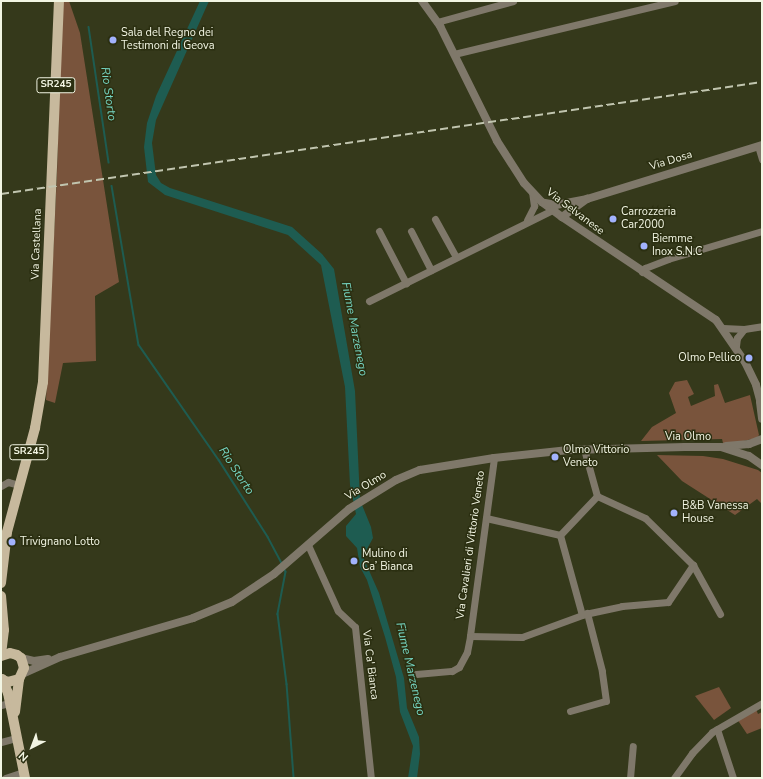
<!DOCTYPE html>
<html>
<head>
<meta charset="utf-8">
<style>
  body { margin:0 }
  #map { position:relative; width:763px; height:779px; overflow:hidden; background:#35391b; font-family:"Nunito Sans",sans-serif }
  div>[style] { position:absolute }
  .green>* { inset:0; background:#79543c }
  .water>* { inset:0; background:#1e5c51 }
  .stream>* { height:1.5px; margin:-0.75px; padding:0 0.75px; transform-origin:0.75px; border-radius:0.75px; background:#1e5c51 }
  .minor>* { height:7px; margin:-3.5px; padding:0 3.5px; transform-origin:3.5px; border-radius:3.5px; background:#7f786a }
  .tertiary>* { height:8px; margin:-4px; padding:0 4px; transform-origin:4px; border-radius:4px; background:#7f786a }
  .primary>* { height:10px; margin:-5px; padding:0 5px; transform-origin:5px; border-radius:5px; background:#c7b99d }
  .rail>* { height:1.5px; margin-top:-0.75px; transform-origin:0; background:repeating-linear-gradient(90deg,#c1c5af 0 8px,transparent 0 12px) }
  .dots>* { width:11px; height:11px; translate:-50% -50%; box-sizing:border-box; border:2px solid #2b2f11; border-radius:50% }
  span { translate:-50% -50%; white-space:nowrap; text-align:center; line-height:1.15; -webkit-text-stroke:3px #2b2f11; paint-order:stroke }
  .shield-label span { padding:1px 3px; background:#2b2f11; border:1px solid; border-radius:3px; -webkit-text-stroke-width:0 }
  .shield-label { font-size:10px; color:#f2f5e3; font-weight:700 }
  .poi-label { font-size:11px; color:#f2f5e3 }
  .left { translate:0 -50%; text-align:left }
  .right { translate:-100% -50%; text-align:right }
  .street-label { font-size:11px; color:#f2f5e3 }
  .water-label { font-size:12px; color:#76d6c3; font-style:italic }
  .frame { position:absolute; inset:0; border:2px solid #f2f5e3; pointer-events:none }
  .north { position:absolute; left:12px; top:727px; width:40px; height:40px; -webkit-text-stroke:3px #2b2f11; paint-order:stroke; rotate:222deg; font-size:11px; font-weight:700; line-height:16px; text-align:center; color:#f2f5e3 }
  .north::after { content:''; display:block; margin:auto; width:14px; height:18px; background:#f2f5e3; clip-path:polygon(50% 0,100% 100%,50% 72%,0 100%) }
</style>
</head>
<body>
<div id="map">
  <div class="green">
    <div style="clip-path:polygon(62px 1px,69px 1px,80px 33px,119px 282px,95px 296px,96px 361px,63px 363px,55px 403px,46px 400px,57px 173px)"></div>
    <div style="clip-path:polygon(687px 380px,694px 394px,688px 397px,691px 406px,715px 396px,714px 385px,718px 384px,725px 403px,750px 395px,759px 435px,757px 438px,734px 443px,723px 443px,722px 439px,641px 441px,652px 427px,676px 413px,669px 393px,675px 382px)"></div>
    <div style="clip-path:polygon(657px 455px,703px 456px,723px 459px,758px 470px,762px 473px,762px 504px,757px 499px,735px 515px,682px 481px)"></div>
    <div style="clip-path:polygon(719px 687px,731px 708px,714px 720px,695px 696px)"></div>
    <div style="clip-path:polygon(756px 709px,758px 714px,762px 712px,762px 728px,747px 734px,737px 719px)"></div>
  </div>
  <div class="water">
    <div style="clip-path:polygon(200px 1px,209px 1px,156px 120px,152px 143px,156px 175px,161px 183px,170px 188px,292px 227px,322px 254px,334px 269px,355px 391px,360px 500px,371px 527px,373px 538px,366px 551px,363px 551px,363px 557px,379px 593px,404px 678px,407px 708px,419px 737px,420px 754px,417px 778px,408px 778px,413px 746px,400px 712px,396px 677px,385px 637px,367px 580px,360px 567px,357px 548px,346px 536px,346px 526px,356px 514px,350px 485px,345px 387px,321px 265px,288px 235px,165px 195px,148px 182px,144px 147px,147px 123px,156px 96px)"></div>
  </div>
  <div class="stream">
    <div style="left:89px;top:27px;width:137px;rotate:81.6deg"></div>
    <div style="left:112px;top:186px;width:161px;rotate:80.4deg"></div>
    <div style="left:139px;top:345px;width:140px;rotate:55.2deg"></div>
    <div style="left:219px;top:460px;width:91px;rotate:57.5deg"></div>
    <div style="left:268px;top:537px;width:30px;rotate:62deg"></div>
    <div style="left:284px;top:568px;width:4px;rotate:63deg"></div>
    <div style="left:286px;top:572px;width:43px;rotate:100.8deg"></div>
    <div style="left:278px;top:614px;width:71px;rotate:82.7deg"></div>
    <div style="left:287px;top:684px;width:94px;rotate:85.7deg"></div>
  </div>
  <div class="minor">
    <div style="left:437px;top:22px;width:79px;rotate:-15.4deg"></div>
    <div style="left:454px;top:54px;width:227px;rotate:-13.5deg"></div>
    <div style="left:758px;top:146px;width:14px;rotate:73deg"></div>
    <div style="left:435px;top:219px;width:43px;rotate:61.1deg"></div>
    <div style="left:527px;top:220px;width:16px;rotate:-63deg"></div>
    <div style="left:534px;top:206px;width:14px;rotate:-98deg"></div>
    <div style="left:379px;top:231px;width:59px;rotate:62.6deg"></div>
    <div style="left:411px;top:231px;width:44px;rotate:62.9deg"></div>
    <div style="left:642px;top:272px;width:5px;rotate:-53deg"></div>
    <div style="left:645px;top:268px;width:25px;rotate:-21deg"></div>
    <div style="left:668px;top:259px;width:98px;rotate:-16.6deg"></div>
    <div style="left:369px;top:301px;width:204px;rotate:-26.4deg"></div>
    <div style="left:723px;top:328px;width:21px;rotate:3deg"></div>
    <div style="left:744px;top:329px;width:18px;rotate:-9deg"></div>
    <div style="left:736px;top:346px;width:8px;rotate:-83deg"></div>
    <div style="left:737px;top:338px;width:11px;rotate:-52deg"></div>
    <div style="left:494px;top:458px;width:180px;rotate:97.7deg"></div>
    <div style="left:470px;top:636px;width:52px;rotate:1.1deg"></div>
    <div style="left:522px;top:637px;width:67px;rotate:-20.1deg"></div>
    <div style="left:585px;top:614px;width:38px;rotate:-12deg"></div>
    <div style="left:622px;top:606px;width:46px;rotate:-5deg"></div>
    <div style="left:668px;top:602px;width:45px;rotate:-56deg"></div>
    <div style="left:693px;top:565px;width:67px;rotate:-135.6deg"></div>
    <div style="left:645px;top:518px;width:53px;rotate:-155.4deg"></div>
    <div style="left:597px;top:496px;width:49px;rotate:-105.5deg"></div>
    <div style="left:1px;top:486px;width:8px;rotate:-30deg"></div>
    <div style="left:8px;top:482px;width:11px;rotate:15deg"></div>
    <div style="left:486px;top:518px;width:76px;rotate:12.9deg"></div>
    <div style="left:308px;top:545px;width:72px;rotate:65.6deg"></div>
    <div style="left:338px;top:611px;width:23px;rotate:43deg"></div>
    <div style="left:355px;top:627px;width:152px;rotate:84deg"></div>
    <div style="left:693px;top:565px;width:56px;rotate:61.1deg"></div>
    <div style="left:582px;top:615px;width:83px;rotate:-105.4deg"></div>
    <div style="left:560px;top:535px;width:54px;rotate:-46.5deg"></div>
    <div style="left:416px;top:674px;width:36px;rotate:-5deg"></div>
    <div style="left:452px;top:671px;width:8px;rotate:-30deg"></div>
    <div style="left:459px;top:667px;width:17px;rotate:-62deg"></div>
    <div style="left:467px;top:652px;width:16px;rotate:-79deg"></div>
    <div style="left:1px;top:705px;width:13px;rotate:-13deg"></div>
    <div style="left:570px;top:711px;width:37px;rotate:-16deg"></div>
    <div style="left:606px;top:701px;width:30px;rotate:-98deg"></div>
    <div style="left:602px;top:671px;width:60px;rotate:-104.5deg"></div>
    <div style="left:717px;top:729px;width:52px;rotate:71.9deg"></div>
    <div style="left:1px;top:742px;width:16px;rotate:-15deg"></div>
    <div style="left:5px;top:778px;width:19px;rotate:-18deg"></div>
    <div style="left:630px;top:778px;width:32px;rotate:-85deg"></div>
    <div style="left:674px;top:778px;width:31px;rotate:-54deg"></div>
    <div style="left:692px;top:753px;width:29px;rotate:-46deg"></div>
    <div style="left:712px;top:732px;width:58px;rotate:-30.1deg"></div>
  </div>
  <div class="tertiary">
    <div style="left:422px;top:1px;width:31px;rotate:54deg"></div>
    <div style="left:440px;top:26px;width:128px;rotate:63.6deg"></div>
    <div style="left:497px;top:141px;width:50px;rotate:57.3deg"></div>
    <div style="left:524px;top:183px;width:26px;rotate:47deg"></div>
    <div style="left:542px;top:202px;width:25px;rotate:37deg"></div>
    <div style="left:562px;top:217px;width:185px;rotate:33.8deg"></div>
    <div style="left:716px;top:320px;width:51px;rotate:55.4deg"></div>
    <div style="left:745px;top:362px;width:25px;rotate:64deg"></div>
    <div style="left:756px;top:385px;width:24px;rotate:75deg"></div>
    <div style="left:545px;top:203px;width:11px;rotate:10deg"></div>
    <div style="left:556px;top:205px;width:32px;rotate:-11deg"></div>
    <div style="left:587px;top:199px;width:183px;rotate:-17.1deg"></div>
    <div style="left:562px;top:217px;width:31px;rotate:-36deg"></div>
    <div style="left:760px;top:402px;width:17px;rotate:83deg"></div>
    <div style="left:726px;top:446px;width:23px;rotate:-5deg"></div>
    <div style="left:749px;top:444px;width:14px;rotate:-21deg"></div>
    <div style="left:21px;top:658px;width:13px;rotate:13deg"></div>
    <div style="left:34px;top:661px;width:14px;rotate:-8deg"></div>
    <div style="left:22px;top:674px;width:42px;rotate:-24.1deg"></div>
    <div style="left:60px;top:657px;width:139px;rotate:-16.3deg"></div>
    <div style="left:193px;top:618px;width:42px;rotate:-22.3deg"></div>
    <div style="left:232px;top:602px;width:50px;rotate:-33.7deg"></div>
    <div style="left:274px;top:574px;width:99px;rotate:-40.9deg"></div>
    <div style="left:349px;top:509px;width:55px;rotate:-31.7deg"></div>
    <div style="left:396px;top:480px;width:26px;rotate:-23deg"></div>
    <div style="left:420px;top:470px;width:75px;rotate:-9.2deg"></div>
    <div style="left:494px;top:458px;width:75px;rotate:-6.1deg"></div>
    <div style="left:569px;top:450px;width:116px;rotate:-1.5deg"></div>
    <div style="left:685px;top:447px;width:36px"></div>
    <div style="left:721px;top:447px;width:29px;rotate:18deg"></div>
    <div style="left:749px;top:456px;width:16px;rotate:35deg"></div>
  </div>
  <div class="primary">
    <div style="left:1px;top:583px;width:51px;rotate:-83.3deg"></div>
    <div style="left:7px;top:532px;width:108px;rotate:-74.9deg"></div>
    <div style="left:35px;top:428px;width:47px;rotate:-80.1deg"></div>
    <div style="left:43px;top:382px;width:381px;rotate:-87.6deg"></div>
    <div style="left:1px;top:596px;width:34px;rotate:85deg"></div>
    <div style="left:4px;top:630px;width:23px;rotate:97deg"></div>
    <div style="left:1px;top:656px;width:9px;rotate:-18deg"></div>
    <div style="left:10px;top:653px;width:7px;rotate:16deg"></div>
    <div style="left:17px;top:655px;width:5px;rotate:37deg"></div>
    <div style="left:21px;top:658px;width:10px;rotate:73deg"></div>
    <div style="left:24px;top:668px;width:12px;rotate:114deg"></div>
    <div style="left:19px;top:679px;width:11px;rotate:165deg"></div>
    <div style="left:8px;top:682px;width:8px;rotate:-157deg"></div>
    <div style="left:2px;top:679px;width:15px;rotate:67deg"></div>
    <div style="left:8px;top:693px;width:87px;rotate:78.7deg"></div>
    <div style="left:15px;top:712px;width:33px;rotate:-83deg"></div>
  </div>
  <div class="rail">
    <div style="left:1px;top:194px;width:769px;rotate:-8.37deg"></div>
  </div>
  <div class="dots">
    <div style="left:113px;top:40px;background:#a2b2fd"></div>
    <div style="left:613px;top:219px;background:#a2b2fd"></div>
    <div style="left:644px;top:246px;background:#a2b2fd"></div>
    <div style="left:749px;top:358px;background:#a2b2fd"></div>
    <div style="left:555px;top:457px;background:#a2b2fd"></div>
    <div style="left:674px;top:513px;background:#a2b2fd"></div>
    <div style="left:12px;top:542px;background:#a2b2fd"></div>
    <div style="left:354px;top:561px;background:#a2b2fd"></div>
  </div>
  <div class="shield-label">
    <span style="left:56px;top:85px">SR245</span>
    <span style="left:29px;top:452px">SR245</span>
  </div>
  <div class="poi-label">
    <span class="left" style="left:121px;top:40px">Sala del Regno dei<br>Testimoni di Geova</span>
    <span class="left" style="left:621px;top:219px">Carrozzeria<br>Car2000</span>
    <span class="left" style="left:652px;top:246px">Biemme<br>Inox S.N.C</span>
    <span class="right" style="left:741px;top:358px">Olmo Pellico</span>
    <span class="left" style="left:563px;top:457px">Olmo Vittorio<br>Veneto</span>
    <span class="left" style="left:682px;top:513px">B&amp;B Vanessa<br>House</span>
    <span class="left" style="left:20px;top:542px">Trivignano Lotto</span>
    <span class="left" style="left:362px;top:561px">Mulino di<br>Ca’ Bianca</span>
  </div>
  <div class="street-label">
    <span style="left:671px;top:161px;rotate:-17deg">Via Dosa</span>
    <span style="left:575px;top:212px;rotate:37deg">Via Selvanese</span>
    <span style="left:37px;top:244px;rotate:-88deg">Via Castellana</span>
    <span style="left:688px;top:437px">Via Olmo</span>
    <span style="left:366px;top:486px;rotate:-31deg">Via Olmo</span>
    <span style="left:471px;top:545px;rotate:-82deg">Via Cavalieri di Vittorio Veneto</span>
    <span style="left:370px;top:665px;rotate:83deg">Via Ca' Bianca</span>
  </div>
  <div class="water-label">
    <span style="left:108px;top:94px;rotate:82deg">Rio Storto</span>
    <span style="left:354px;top:329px;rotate:79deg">Fiume Marzenego</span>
    <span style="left:236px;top:471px;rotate:57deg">Rio Storto</span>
    <span style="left:410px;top:669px;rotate:77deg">Fiume Marzenego</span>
  </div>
  <div class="frame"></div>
  <div class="north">N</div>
</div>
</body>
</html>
